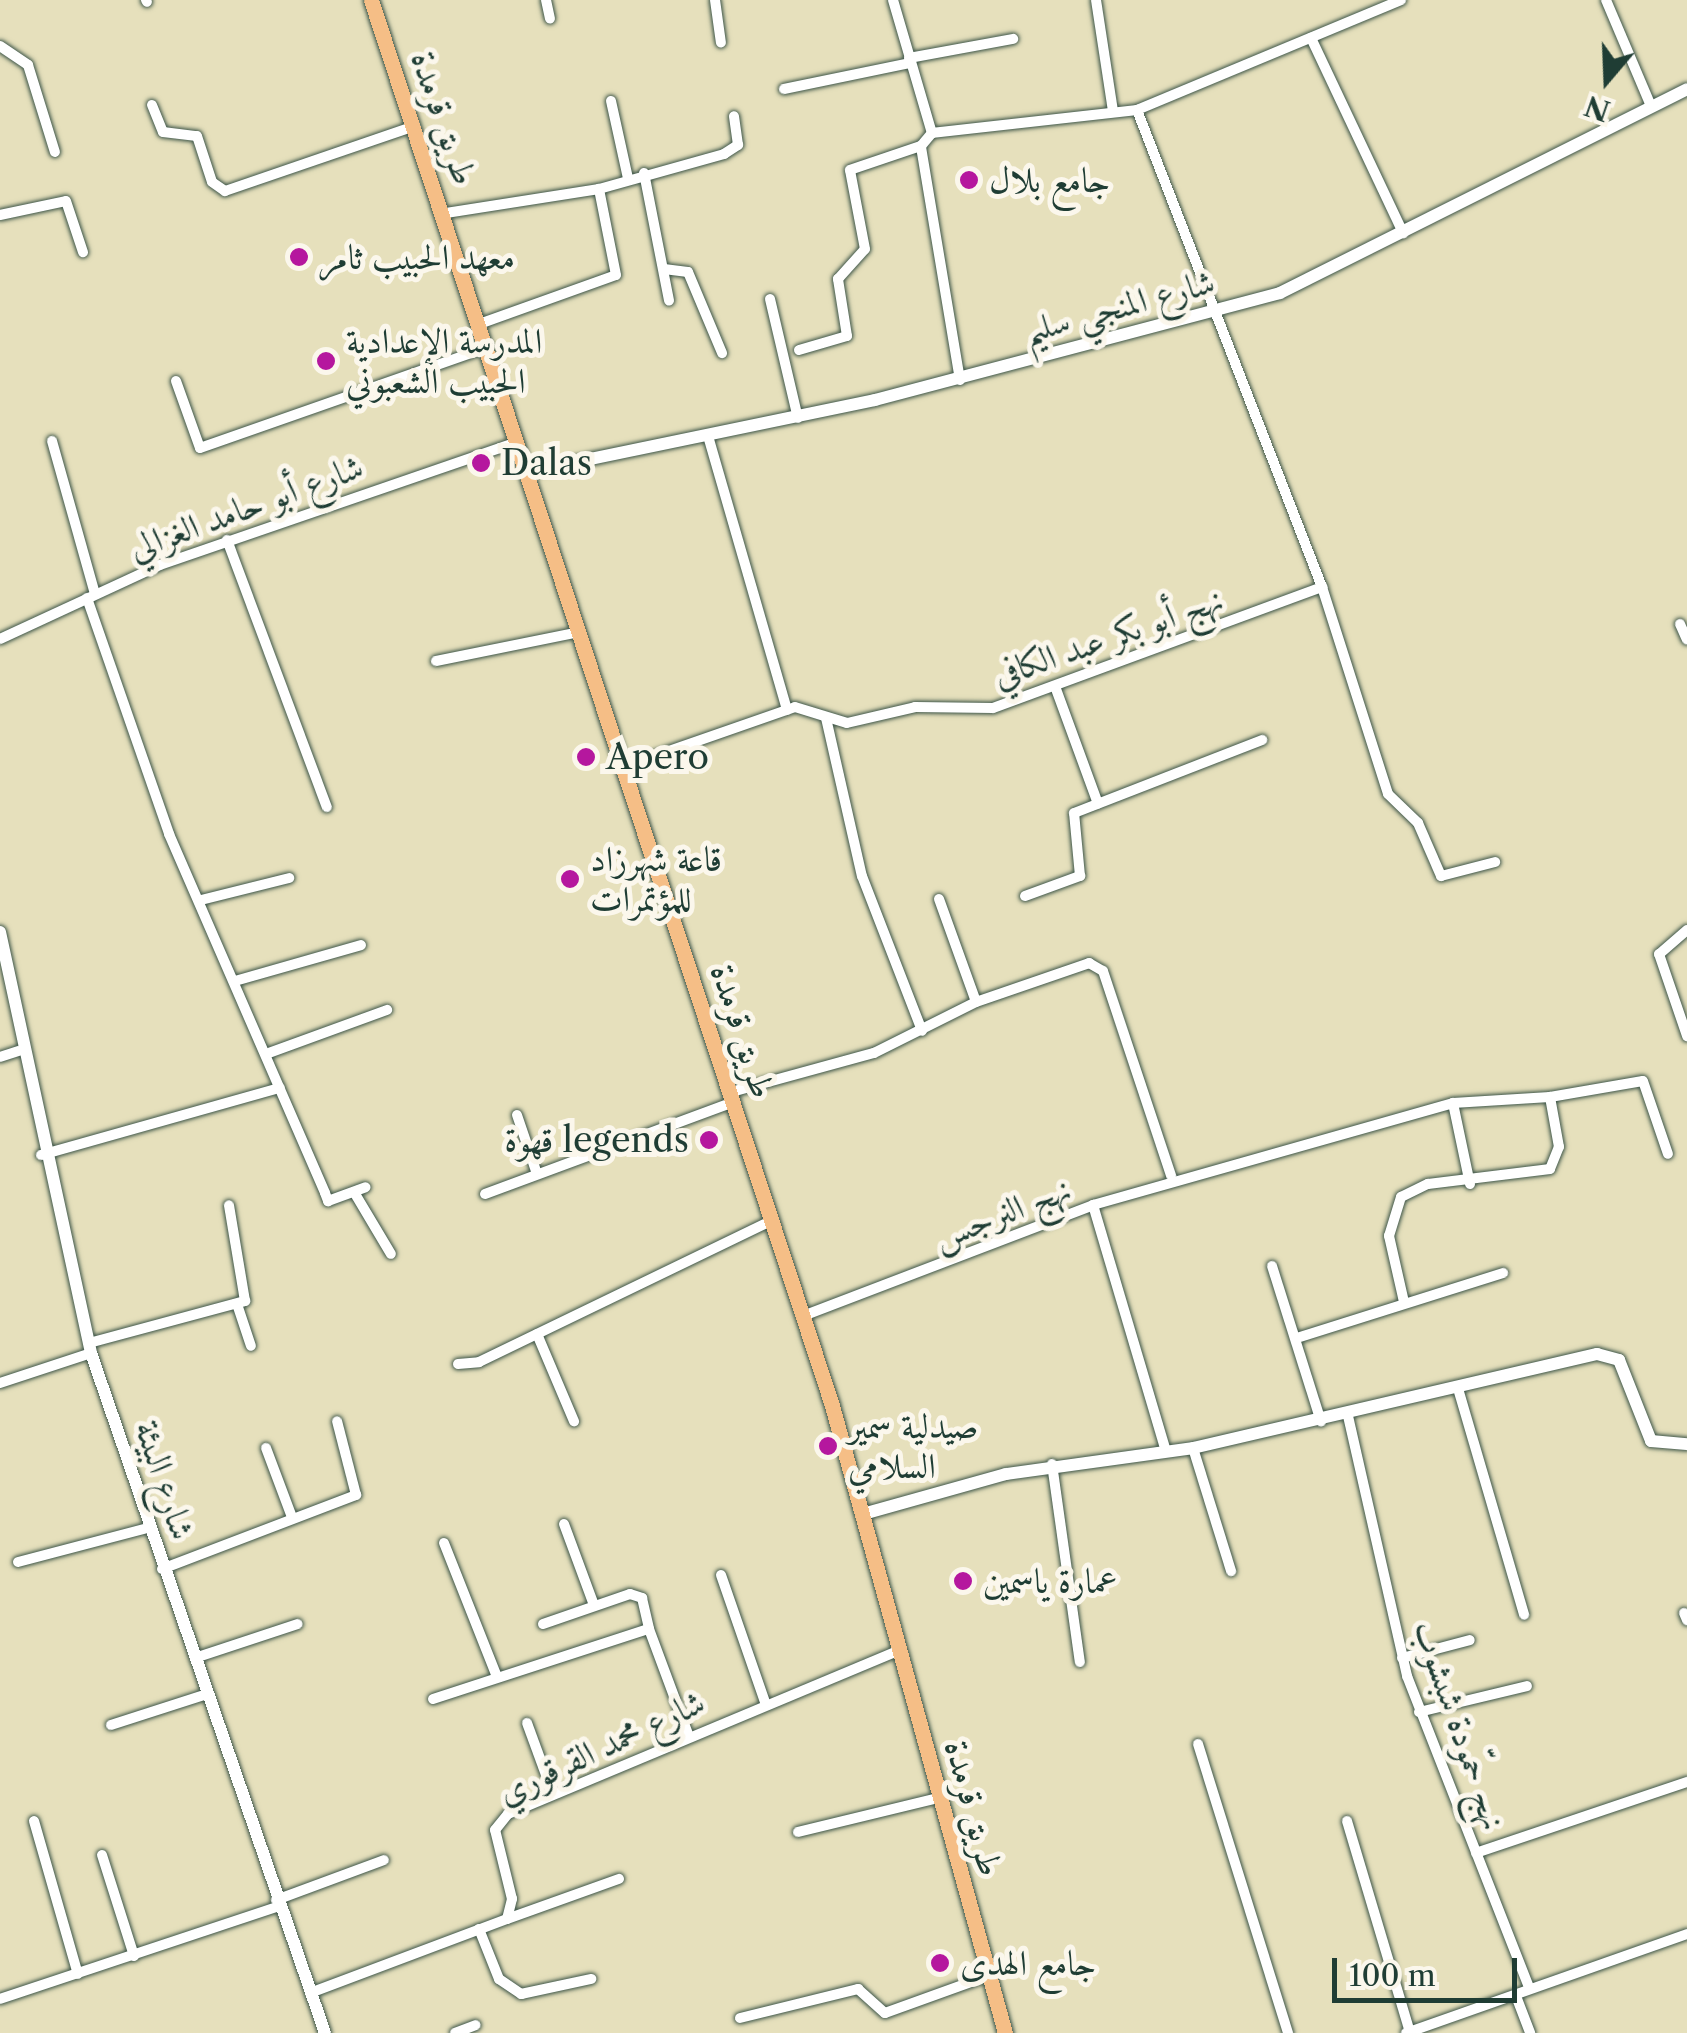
<!DOCTYPE html>
<html>
<head>
<meta charset="utf-8">
<style>
  body { margin:0 }
  #map { position:relative; width:1687px; height:2033px; overflow:hidden; background:#e6e0bc; font-family:"Libre Caslon Text",Amiri,serif }
  div>[style] { position:absolute }
  .roads { filter:drop-shadow(0 0 2px #3d5548) drop-shadow(0 0 2px #3d5548) }
  .minor>* { height:10px; margin:-5px; padding:0 5px; transform-origin:5px; border-radius:5px; background:#fff }
  .tertiary>* { height:12px; margin:-6px; padding:0 6px; transform-origin:6px; border-radius:6px; background:#fff }
  .primary>* { height:15px; margin:-7.5px; padding:0 7.5px; transform-origin:7.5px; border-radius:7.5px; background:#f5be86 }
  .dots>* { width:28px; height:28px; translate:-50% -50%; box-sizing:border-box; border:5px solid #fbf7ec; border-radius:50% }
  span { translate:-50% -50%; white-space:nowrap; text-align:center; line-height:1.15; -webkit-text-stroke:10px #fbf7ec; paint-order:stroke }
  .street-label { font-size:35px; color:#1f3d34 }
  .poi-label { font-size:35px; color:#1f3d34 }
  .left { translate:0 -50%; text-align:left }
  .right { translate:-100% -50%; text-align:right }
  .north { position:absolute; left:1557px; top:30px; width:100px; height:100px; -webkit-text-stroke:8px #fbf7ec; paint-order:stroke; rotate:199deg; font-size:28px; font-weight:700; line-height:40px; text-align:center; color:#1f3d34 }
  .north::after { content:''; display:block; margin:auto; width:35px; height:45px; background:#1f3d34; clip-path:polygon(50% 0,100% 100%,50% 72%,0 100%) }
  .scale { position:absolute; left:1332px; top:1958px; width:185px; height:45px; box-sizing:border-box; border:5px solid #1f3d34; border-top:0; padding-left:12px; font-size:30px; line-height:35px; white-space:nowrap; color:#1f3d34; -webkit-text-stroke:8px #fbf7ec; paint-order:stroke }
</style>
</head>
<body>
<div id="map">
  <div class="roads">
    <div class="minor">
      <div style="left:146px;top:0;width:2px;rotate:63deg"></div>
      <div style="left:546px;top:0;width:19px;rotate:78deg"></div>
      <div style="left:715px;top:0;width:43px;rotate:82.1deg"></div>
      <div style="left:893px;top:0;width:139px;rotate:73.7deg"></div>
      <div style="left:1096px;top:0;width:112px;rotate:81.3deg"></div>
      <div style="left:1606px;top:0;width:115px;rotate:67deg"></div>
      <div style="left:1311px;top:38px;width:216px;rotate:64.7deg"></div>
      <div style="left:0;top:46px;width:34px;rotate:34deg"></div>
      <div style="left:28px;top:65px;width:91px;rotate:72.8deg"></div>
      <div style="left:909px;top:58px;width:106px;rotate:-10.4deg"></div>
      <div style="left:784px;top:89px;width:128px;rotate:-11.7deg"></div>
      <div style="left:611px;top:101px;width:79px;rotate:77.6deg"></div>
      <div style="left:152px;top:105px;width:29px;rotate:68deg"></div>
      <div style="left:163px;top:132px;width:34px;rotate:7deg"></div>
      <div style="left:197px;top:136px;width:48px;rotate:71.9deg"></div>
      <div style="left:212px;top:182px;width:16px;rotate:35deg"></div>
      <div style="left:225px;top:191px;width:201px;rotate:-18.9deg"></div>
      <div style="left:1137px;top:110px;width:512px;rotate:68.8deg"></div>
      <div style="left:1322px;top:587px;width:217px;rotate:72.3deg"></div>
      <div style="left:1388px;top:794px;width:42px;rotate:44deg"></div>
      <div style="left:1418px;top:823px;width:58px;rotate:66.5deg"></div>
      <div style="left:1441px;top:876px;width:56px;rotate:-14.5deg"></div>
      <div style="left:644px;top:173px;width:130px;rotate:78.9deg"></div>
      <div style="left:446px;top:213px;width:155px;rotate:-8.9deg"></div>
      <div style="left:599px;top:189px;width:130px;rotate:-15.6deg"></div>
      <div style="left:724px;top:154px;width:17px;rotate:-33deg"></div>
      <div style="left:738px;top:145px;width:29px;rotate:-98deg"></div>
      <div style="left:0;top:215px;width:67px;rotate:-12deg"></div>
      <div style="left:66px;top:201px;width:54px;rotate:71.6deg"></div>
      <div style="left:664px;top:269px;width:24px;rotate:7deg"></div>
      <div style="left:688px;top:272px;width:88px;rotate:67.2deg"></div>
      <div style="left:770px;top:299px;width:122px;rotate:76.8deg"></div>
      <div style="left:482px;top:323px;width:142px;rotate:-19.7deg"></div>
      <div style="left:616px;top:275px;width:88px;rotate:-101.2deg"></div>
      <div style="left:799px;top:350px;width:50px;rotate:-16.3deg"></div>
      <div style="left:847px;top:336px;width:58px;rotate:-99deg"></div>
      <div style="left:838px;top:279px;width:40px;rotate:-48deg"></div>
      <div style="left:865px;top:249px;width:80px;rotate:-100.8deg"></div>
      <div style="left:850px;top:170px;width:75px;rotate:-18.7deg"></div>
      <div style="left:960px;top:380px;width:237px;rotate:-99.5deg"></div>
      <div style="left:921px;top:146px;width:17px;rotate:-50deg"></div>
      <div style="left:932px;top:133px;width:206px;rotate:-6.4deg"></div>
      <div style="left:1137px;top:110px;width:286px;rotate:-22.6deg"></div>
      <div style="left:176px;top:381px;width:71px;rotate:70.3deg"></div>
      <div style="left:200px;top:448px;width:306px;rotate:-19.3deg"></div>
      <div style="left:708px;top:436px;width:285px;rotate:73.9deg"></div>
      <div style="left:52px;top:441px;width:159px;rotate:74.3deg"></div>
      <div style="left:227px;top:540px;width:285px;rotate:69.5deg"></div>
      <div style="left:87px;top:598px;width:250px;rotate:70.8deg"></div>
      <div style="left:169px;top:834px;width:391px;rotate:66.5deg"></div>
      <div style="left:325px;top:1193px;width:9px;rotate:69deg"></div>
      <div style="left:328px;top:1201px;width:40px;rotate:-20.2deg"></div>
      <div style="left:1680px;top:624px;width:17px;rotate:66deg"></div>
      <div style="left:0;top:639px;width:176px;rotate:-24.8deg"></div>
      <div style="left:160px;top:565px;width:379px;rotate:-19deg"></div>
      <div style="left:436px;top:661px;width:147px;rotate:-11.4deg"></div>
      <div style="left:1056px;top:689px;width:122px;rotate:69.9deg"></div>
      <div style="left:826px;top:718px;width:162px;rotate:77.2deg"></div>
      <div style="left:862px;top:876px;width:166px;rotate:68.8deg"></div>
      <div style="left:623px;top:767px;width:182px;rotate:-19.2deg"></div>
      <div style="left:795px;top:707px;width:54px;rotate:17.1deg"></div>
      <div style="left:847px;top:723px;width:70px;rotate:-13.2deg"></div>
      <div style="left:915px;top:707px;width:78px;rotate:0.7deg"></div>
      <div style="left:993px;top:708px;width:351px;rotate:-20.2deg"></div>
      <div style="left:1025px;top:896px;width:59px;rotate:-20deg"></div>
      <div style="left:1080px;top:876px;width:63px;rotate:-95.4deg"></div>
      <div style="left:1074px;top:813px;width:202px;rotate:-21.2deg"></div>
      <div style="left:939px;top:899px;width:109px;rotate:70.2deg"></div>
      <div style="left:201px;top:900px;width:91px;rotate:-14deg"></div>
      <div style="left:1687px;top:930px;width:37px;rotate:139deg"></div>
      <div style="left:1659px;top:954px;width:87px;rotate:71.1deg"></div>
      <div style="left:235px;top:981px;width:131px;rotate:-15.9deg"></div>
      <div style="left:266px;top:1054px;width:129px;rotate:-20deg"></div>
      <div style="left:0;top:1057px;width:20px;rotate:-18deg"></div>
      <div style="left:731px;top:1092px;width:148px;rotate:-15.3deg"></div>
      <div style="left:874px;top:1053px;width:114px;rotate:-26.6deg"></div>
      <div style="left:976px;top:1002px;width:120px;rotate:-19deg"></div>
      <div style="left:1089px;top:963px;width:16px;rotate:30deg"></div>
      <div style="left:1103px;top:971px;width:216px;rotate:71.6deg"></div>
      <div style="left:517px;top:1115px;width:62px;rotate:71.3deg"></div>
      <div style="left:41px;top:1155px;width:248px;rotate:-15.7deg"></div>
      <div style="left:1470px;top:1184px;width:83px;rotate:-101.9deg"></div>
      <div style="left:1453px;top:1103px;width:97px;rotate:-3.5deg"></div>
      <div style="left:354px;top:1192px;width:72px;rotate:59.2deg"></div>
      <div style="left:485px;top:1194px;width:265px;rotate:-20.3deg"></div>
      <div style="left:1093px;top:1205px;width:374px;rotate:-15.8deg"></div>
      <div style="left:1272px;top:1266px;width:163px;rotate:72.5deg"></div>
      <div style="left:1404px;top:1302px;width:68px;rotate:-102.8deg"></div>
      <div style="left:1389px;top:1236px;width:41px;rotate:-72.9deg"></div>
      <div style="left:1401px;top:1197px;width:30px;rotate:-26deg"></div>
      <div style="left:1428px;top:1184px;width:123px;rotate:-7deg"></div>
      <div style="left:1550px;top:1169px;width:24px;rotate:-68deg"></div>
      <div style="left:1559px;top:1147px;width:51px;rotate:-100.2deg"></div>
      <div style="left:1550px;top:1097px;width:94px;rotate:-9.8deg"></div>
      <div style="left:1643px;top:1081px;width:77px;rotate:71.1deg"></div>
      <div style="left:237px;top:1304px;width:44px;rotate:71.6deg"></div>
      <div style="left:803px;top:1316px;width:311px;rotate:-20.9deg"></div>
      <div style="left:1093px;top:1205px;width:257px;rotate:73.5deg"></div>
      <div style="left:537px;top:1334px;width:95px;rotate:67deg"></div>
      <div style="left:1300px;top:1337px;width:213px;rotate:-17.5deg"></div>
      <div style="left:89px;top:1343px;width:162px;rotate:-15.1deg"></div>
      <div style="left:245px;top:1301px;width:97px;rotate:-99.5deg"></div>
      <div style="left:458px;top:1364px;width:21px;rotate:-5deg"></div>
      <div style="left:479px;top:1362px;width:324px;rotate:-25.8deg"></div>
      <div style="left:0;top:1383px;width:96px;rotate:-18.2deg"></div>
      <div style="left:1459px;top:1392px;width:232px;rotate:73.7deg"></div>
      <div style="left:1348px;top:1416px;width:267px;rotate:77.2deg"></div>
      <div style="left:1407px;top:1676px;width:335px;rotate:68.6deg"></div>
      <div style="left:266px;top:1448px;width:74px;rotate:69.4deg"></div>
      <div style="left:1193px;top:1448px;width:129px;rotate:72.8deg"></div>
      <div style="left:1052px;top:1464px;width:200px;rotate:82deg"></div>
      <div style="left:564px;top:1524px;width:86px;rotate:69.7deg"></div>
      <div style="left:444px;top:1543px;width:144px;rotate:68.4deg"></div>
      <div style="left:18px;top:1562px;width:134px;rotate:-14.7deg"></div>
      <div style="left:162px;top:1569px;width:208px;rotate:-20.9deg"></div>
      <div style="left:356px;top:1495px;width:76px;rotate:-104.4deg"></div>
      <div style="left:721px;top:1575px;width:134px;rotate:70.9deg"></div>
      <div style="left:1684px;top:1613px;width:8px;rotate:67deg"></div>
      <div style="left:543px;top:1624px;width:92px;rotate:-19deg"></div>
      <div style="left:630px;top:1594px;width:13px;rotate:18deg"></div>
      <div style="left:642px;top:1598px;width:32px;rotate:77deg"></div>
      <div style="left:195px;top:1658px;width:108px;rotate:-18.3deg"></div>
      <div style="left:1402px;top:1658px;width:70px;rotate:-14.8deg"></div>
      <div style="left:433px;top:1699px;width:227px;rotate:-18deg"></div>
      <div style="left:649px;top:1629px;width:112px;rotate:69.6deg"></div>
      <div style="left:1419px;top:1712px;width:111px;rotate:-13.5deg"></div>
      <div style="left:527px;top:1723px;width:76px;rotate:69.9deg"></div>
      <div style="left:111px;top:1725px;width:101px;rotate:-17.9deg"></div>
      <div style="left:1198px;top:1744px;width:303px;rotate:72.7deg"></div>
      <div style="left:34px;top:1821px;width:159px;rotate:74deg"></div>
      <div style="left:1347px;top:1821px;width:221px;rotate:73.4deg"></div>
      <div style="left:798px;top:1832px;width:145px;rotate:-13.6deg"></div>
      <div style="left:1476px;top:1853px;width:223px;rotate:-18.6deg"></div>
      <div style="left:102px;top:1855px;width:106px;rotate:72.4deg"></div>
      <div style="left:276px;top:1900px;width:115px;rotate:-20.3deg"></div>
      <div style="left:507px;top:1919px;width:119px;rotate:-19.7deg"></div>
      <div style="left:479px;top:1929px;width:54px;rotate:68.2deg"></div>
      <div style="left:499px;top:1979px;width:27px;rotate:34deg"></div>
      <div style="left:521px;top:1994px;width:72px;rotate:-12.1deg"></div>
      <div style="left:310px;top:1993px;width:210px;rotate:-20.6deg"></div>
      <div style="left:507px;top:1919px;width:21px;rotate:-76deg"></div>
      <div style="left:512px;top:1899px;width:71px;rotate:-103.8deg"></div>
      <div style="left:495px;top:1830px;width:21px;rotate:-51deg"></div>
      <div style="left:508px;top:1814px;width:426px;rotate:-22.7deg"></div>
      <div style="left:1516px;top:1996px;width:40px;rotate:69deg"></div>
      <div style="left:0;top:1999px;width:294px;rotate:-18.4deg"></div>
      <div style="left:740px;top:2018px;width:122px;rotate:-13.8deg"></div>
      <div style="left:858px;top:1989px;width:36px;rotate:42deg"></div>
      <div style="left:885px;top:2013px;width:109px;rotate:-19.8deg"></div>
      <div style="left:455px;top:2033px;width:22px;rotate:-21deg"></div>
      <div style="left:1406px;top:2033px;width:298px;rotate:-19.4deg"></div>
    </div>
    <div class="tertiary">
      <div style="left:528px;top:472px;width:354px;rotate:-11.7deg"></div>
      <div style="left:875px;top:400px;width:419px;rotate:-14.8deg"></div>
      <div style="left:1280px;top:293px;width:455px;rotate:-26.6deg"></div>
      <div style="left:0;top:932px;width:431px;rotate:77.8deg"></div>
      <div style="left:91px;top:1353px;width:719px;rotate:71.01deg"></div>
      <div style="left:863px;top:1514px;width:148px;rotate:-15.6deg"></div>
      <div style="left:1006px;top:1474px;width:189px;rotate:-7.9deg"></div>
      <div style="left:1193px;top:1448px;width:415px;rotate:-13.1deg"></div>
      <div style="left:1597px;top:1354px;width:23px;rotate:15deg"></div>
      <div style="left:1619px;top:1360px;width:87px;rotate:68.4deg"></div>
      <div style="left:1651px;top:1441px;width:36px;rotate:5deg"></div>
    </div>
    <div class="primary">
      <div style="left:371px;top:0;width:1476px;rotate:71.84deg"></div>
      <div style="left:831px;top:1402px;width:655px;rotate:74.58deg"></div>
    </div>
  </div>
  <div class="dots">
    <div style="left:969px;top:180px;background:#b5179e"></div>
    <div style="left:299px;top:257px;background:#b5179e"></div>
    <div style="left:326px;top:361px;background:#b5179e"></div>
    <div style="left:481px;top:463px;background:#b5179e"></div>
    <div style="left:586px;top:757px;background:#b5179e"></div>
    <div style="left:570px;top:879px;background:#b5179e"></div>
    <div style="left:709px;top:1140px;background:#b5179e"></div>
    <div style="left:828px;top:1446px;background:#b5179e"></div>
    <div style="left:963px;top:1581px;background:#b5179e"></div>
    <div style="left:940px;top:1963px;background:#b5179e"></div>
  </div>
  <div class="street-label">
    <span style="left:444px;top:118px;rotate:71deg">طريق قرمدة</span>
    <span style="left:1119px;top:306px;rotate:-15deg">شارع المنجي سليم</span>
    <span style="left:246px;top:507px;rotate:-20deg">شارع أبو حامد الغزالي</span>
    <span style="left:1108px;top:637px;rotate:-19deg">نهج أبو بكر عبد الكافي</span>
    <span style="left:743px;top:1031px;rotate:72deg">طريق قرمدة</span>
    <span style="left:1002px;top:1213px;rotate:-21deg">نهج النرجس</span>
    <span style="left:165px;top:1480px;rotate:72deg">شارع البيئة</span>
    <span style="left:1460px;top:1725px;rotate:71deg">نهج حمّودة شبشوب</span>
    <span style="left:601px;top:1747px;rotate:-25deg">شارع محمد القرقوري</span>
    <span style="left:974px;top:1808px;rotate:75deg">طريق قرمدة</span>
  </div>
  <div class="poi-label">
    <span class="left" style="left:989px;top:180px">جامع بلال</span>
    <span class="left" style="left:319px;top:257px">معهد الحبيب ثامر</span>
    <span class="left" style="left:346px;top:361px">المدرسة الإعدادية<br>الحبيب الشعبوني</span>
    <span class="left" style="left:501px;top:463px">Dalas</span>
    <span class="left" style="left:606px;top:757px">Apero</span>
    <span class="left" style="left:590px;top:879px">قاعة شهرزاد<br>للمؤتمرات</span>
    <span class="right" style="left:689px;top:1140px">قهوة legends</span>
    <span class="left" style="left:848px;top:1446px">صيدلية سمير<br>السلامي</span>
    <span class="left" style="left:983px;top:1581px">عمارة ياسمين</span>
    <span class="left" style="left:960px;top:1963px">جامع الهدى</span>
  </div>
  <div class="north">N</div>
  <div class="scale">100 m</div>
</div>
</body>
</html>
